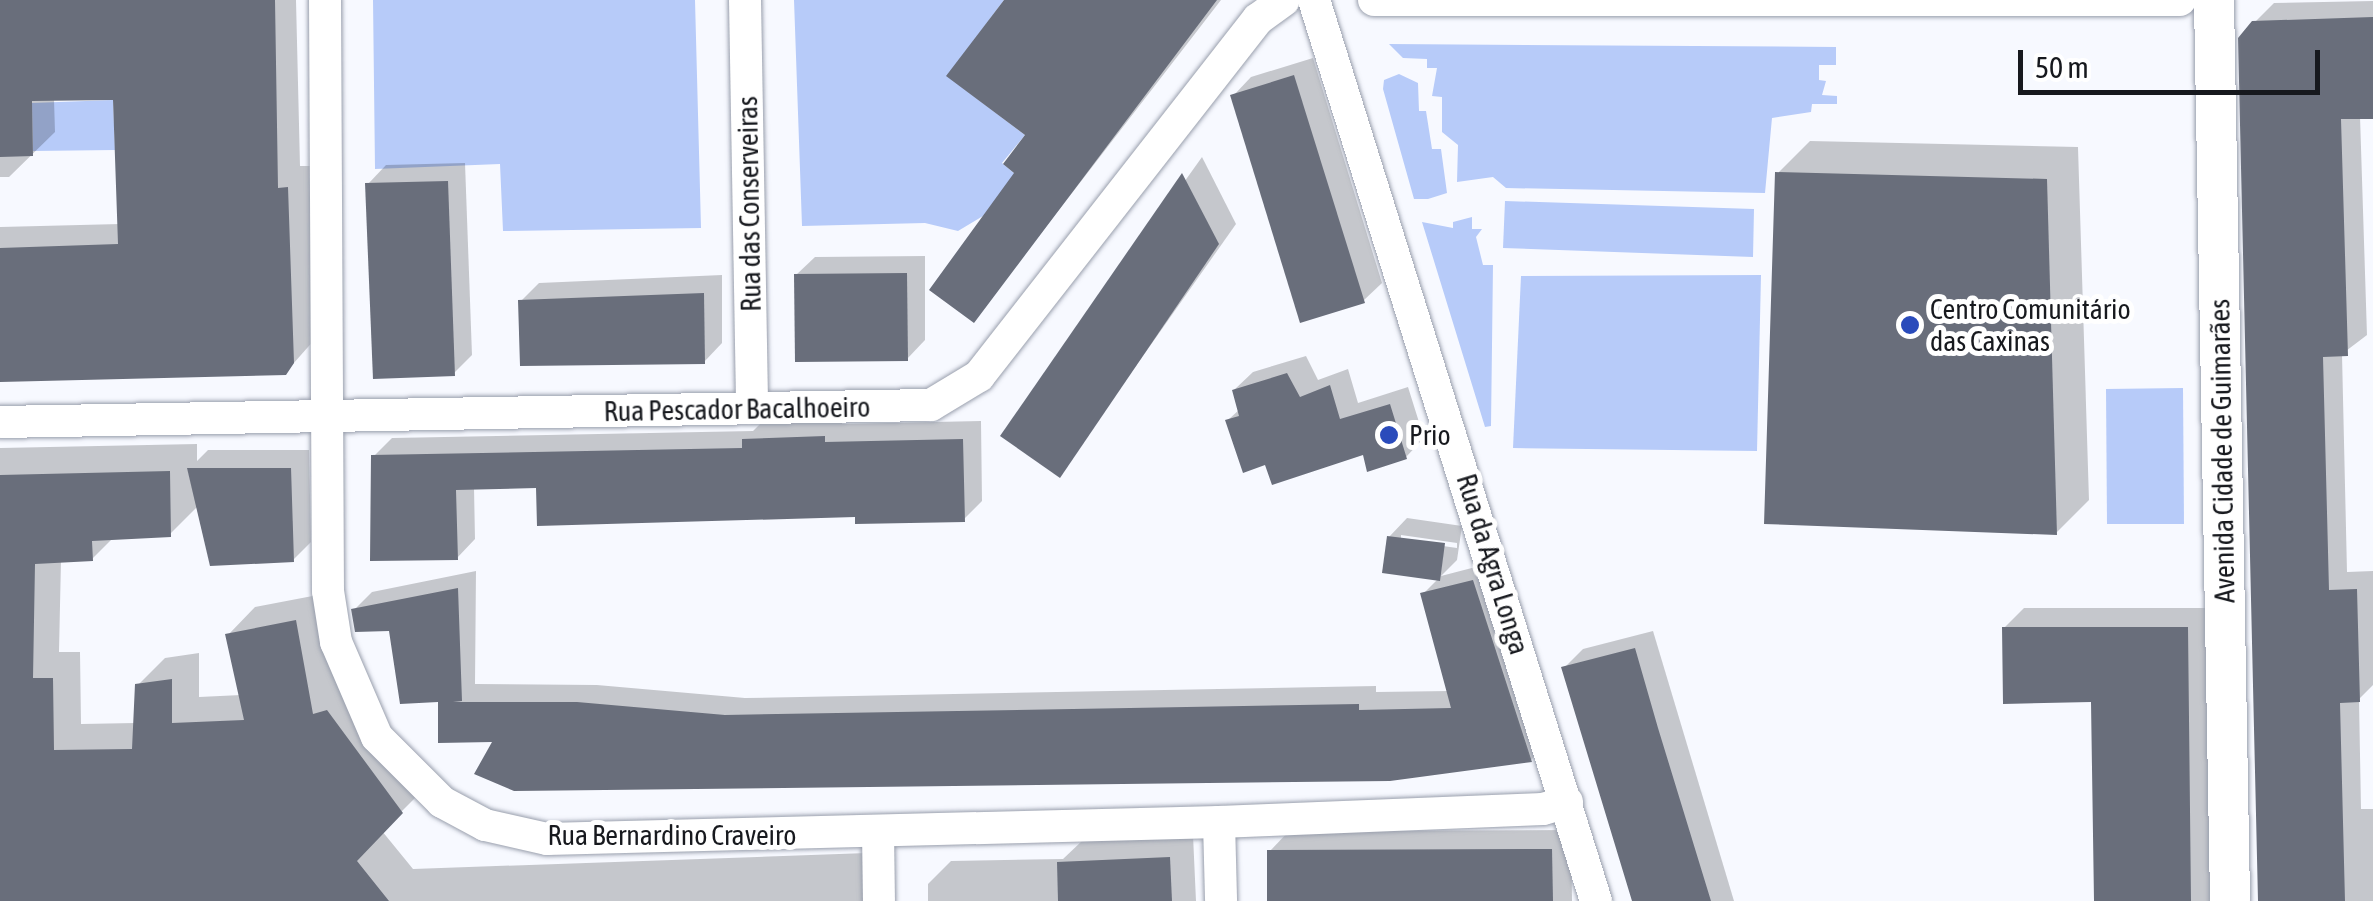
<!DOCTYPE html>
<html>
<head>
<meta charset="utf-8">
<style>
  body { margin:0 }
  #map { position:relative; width:2373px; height:901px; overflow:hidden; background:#f7f9ff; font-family:"Asap Condensed",sans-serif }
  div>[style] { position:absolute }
  .green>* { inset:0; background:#b7cbf9 }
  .shadow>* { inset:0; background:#0003 }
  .building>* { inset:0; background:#696e7b }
  .roads { filter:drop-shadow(0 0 2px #999fad) drop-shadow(0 0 2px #999fad) }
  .minor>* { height:32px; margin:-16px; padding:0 16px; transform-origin:16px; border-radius:16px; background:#fff }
  .tertiary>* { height:40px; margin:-20px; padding:0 20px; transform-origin:20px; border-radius:20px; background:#fff }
  .dots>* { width:28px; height:28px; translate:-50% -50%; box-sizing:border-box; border:5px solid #fff; border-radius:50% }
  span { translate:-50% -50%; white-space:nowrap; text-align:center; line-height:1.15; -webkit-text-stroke:10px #fff; paint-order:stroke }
  .street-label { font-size:28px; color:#17191e }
  .poi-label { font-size:28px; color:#17191e }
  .left { translate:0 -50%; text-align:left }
  .scale { position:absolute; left:2018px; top:50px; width:302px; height:45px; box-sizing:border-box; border:5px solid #17191e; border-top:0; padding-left:12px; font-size:30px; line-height:35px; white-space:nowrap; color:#17191e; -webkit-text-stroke:8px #fff; paint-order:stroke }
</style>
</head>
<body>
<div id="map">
  <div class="green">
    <div style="clip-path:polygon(373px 0,695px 0,701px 228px,503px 231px,500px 164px,375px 169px)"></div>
    <div style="clip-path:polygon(794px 0,1004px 0,947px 76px,1025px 135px,1002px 163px,1015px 174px,983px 216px,958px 231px,925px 223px,802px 226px)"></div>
    <div style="clip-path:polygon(1389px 44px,1836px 47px,1836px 65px,1819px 65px,1819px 80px,1826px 81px,1822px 95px,1837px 96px,1837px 104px,1812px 104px,1811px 112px,1772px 118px,1765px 193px,1506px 188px,1493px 177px,1457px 182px,1458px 145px,1442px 132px,1442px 97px,1432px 96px,1437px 68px,1427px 68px,1427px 59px,1403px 58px)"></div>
    <div style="clip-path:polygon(1399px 74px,1418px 83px,1419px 111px,1426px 111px,1432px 149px,1441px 149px,1447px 193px,1428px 199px,1414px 199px,1383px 89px,1384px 80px)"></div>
    <div style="clip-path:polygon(113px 100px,115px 150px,33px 151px,32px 103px)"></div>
    <div style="clip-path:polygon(1505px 201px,1754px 209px,1753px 257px,1503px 248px)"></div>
    <div style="clip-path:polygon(1472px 217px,1472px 229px,1482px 229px,1476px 237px,1483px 265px,1493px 265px,1491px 426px,1485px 427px,1422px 222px,1453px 228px,1453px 222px)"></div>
    <div style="clip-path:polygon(1761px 275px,1757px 451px,1513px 448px,1521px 276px)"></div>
    <div style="clip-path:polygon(2183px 388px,2184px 524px,2107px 524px,2106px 389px)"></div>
  </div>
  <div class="shadow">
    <div style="clip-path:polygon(0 0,296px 0,300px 166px,310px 166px,316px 338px,285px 373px,0 379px,0 227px,120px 224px,115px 98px,54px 99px,55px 132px,9px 177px,0 177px)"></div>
    <div style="clip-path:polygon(1007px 0,1221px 0,974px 320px,1029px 134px)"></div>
    <div style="clip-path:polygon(2373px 1px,2373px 116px,2360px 116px,2367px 335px,2342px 354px,2347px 572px,2373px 571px,2373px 685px,2359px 699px,2361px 809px,2373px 809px,2373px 901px,2261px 901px,2254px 23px,2274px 3px)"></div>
    <div style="clip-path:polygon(1313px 58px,1382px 283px,1363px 301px,1233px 96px,1251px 77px)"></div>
    <div style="clip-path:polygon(1810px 141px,2078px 147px,2089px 500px,2056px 533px,1777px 174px)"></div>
    <div style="clip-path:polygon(1202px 157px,1236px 224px,1059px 475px,1003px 436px)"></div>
    <div style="clip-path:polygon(465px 163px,472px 355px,454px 373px,368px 184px,386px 165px)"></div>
    <div style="clip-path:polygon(925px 256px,925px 340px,907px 359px,796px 275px,815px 257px)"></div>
    <div style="clip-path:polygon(722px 275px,722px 343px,704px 362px,521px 301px,539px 283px)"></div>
    <div style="clip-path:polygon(1306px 356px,1318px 380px,1348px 369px,1358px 403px,1408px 387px,1424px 438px,1406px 457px,1365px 452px,1266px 462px,1228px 420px,1240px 409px,1234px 390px,1253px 372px)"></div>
    <div style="clip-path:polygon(842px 419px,842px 424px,981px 421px,982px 501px,964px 519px,538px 486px,474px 487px,475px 539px,457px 558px,374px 456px,392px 438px,753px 431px,763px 421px)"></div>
    <div style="clip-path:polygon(197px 444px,197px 461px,208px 450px,309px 450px,311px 542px,293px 560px,198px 506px,170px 534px,114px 537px,92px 559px,61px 560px,59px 652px,80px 652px,81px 724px,135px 723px,137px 686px,165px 658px,199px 653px,199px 697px,241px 695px,228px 635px,255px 607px,323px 594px,340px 688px,429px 784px,382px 831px,413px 869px,867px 853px,868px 901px,0 901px,0 448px)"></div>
    <div style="clip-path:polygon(evenodd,1407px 518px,1462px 526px,1457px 560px,1441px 576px,1491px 563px,1549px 742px,1531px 760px,497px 740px,441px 700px,391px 628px,354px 610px,372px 592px,476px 571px,475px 684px,597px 685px,745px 698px,1376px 686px,1376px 692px,1449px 691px,1423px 594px,1439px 578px,1389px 537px,1407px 518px,1401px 535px,1457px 543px,1457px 548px,1401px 540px,1401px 535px)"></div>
    <div style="clip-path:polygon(2024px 608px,2207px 608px,2211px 901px,2096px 901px,2094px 699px,2004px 628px)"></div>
    <div style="clip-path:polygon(1653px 631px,1734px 901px,1634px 901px,1564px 668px,1583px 649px)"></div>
    <div style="clip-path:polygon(1571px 830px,1572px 901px,1268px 901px,1269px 852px,1289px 831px)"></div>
    <div style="clip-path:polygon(1193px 835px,1196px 901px,928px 901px,928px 884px,951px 861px,1063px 859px,1083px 840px)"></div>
  </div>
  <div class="building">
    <div style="clip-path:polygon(0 0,275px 0,278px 188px,288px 187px,294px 363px,286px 375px,0 382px,0 248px,118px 244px,113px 100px,32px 101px,33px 156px,0 157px)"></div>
    <div style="clip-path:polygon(1004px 0,1217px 0,974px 323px,929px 290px,1014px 173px,1003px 164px,1025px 135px,946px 76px)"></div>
    <div style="clip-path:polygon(2373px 17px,2373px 119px,2341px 119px,2348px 356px,2323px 357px,2329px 590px,2357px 589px,2360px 702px,2340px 703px,2345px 901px,2258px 901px,2238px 38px,2252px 21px)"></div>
    <div style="clip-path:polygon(1294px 75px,1365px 303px,1300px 323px,1230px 95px)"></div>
    <div style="clip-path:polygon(1775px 172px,2047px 179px,2057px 535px,1764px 524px)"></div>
    <div style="clip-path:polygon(1182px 173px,1219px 244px,1060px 478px,1000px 436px)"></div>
    <div style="clip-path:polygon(448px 181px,455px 376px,373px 379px,365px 183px)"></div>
    <div style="clip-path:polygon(907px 273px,908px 361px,795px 362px,794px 274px)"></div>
    <div style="clip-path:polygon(704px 293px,705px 364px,520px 366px,518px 300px)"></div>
    <div style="clip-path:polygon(1287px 373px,1300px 397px,1330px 385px,1340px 419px,1390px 404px,1407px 459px,1367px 472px,1363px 455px,1272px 485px,1265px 465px,1243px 473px,1225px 420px,1239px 416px,1232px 390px)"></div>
    <div style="clip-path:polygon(825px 436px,825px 442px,963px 439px,965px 522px,855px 524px,855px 517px,537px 526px,536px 488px,456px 490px,458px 560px,370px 561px,371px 455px,742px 448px,742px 439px)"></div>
    <div style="clip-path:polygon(187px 468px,291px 468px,294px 562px,210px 566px)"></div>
    <div style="clip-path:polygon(170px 471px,171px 537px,92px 541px,93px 561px,35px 564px,33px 678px,53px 678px,54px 750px,132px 749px,135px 684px,172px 679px,172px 723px,244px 720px,225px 634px,296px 620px,313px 714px,327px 710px,403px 813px,357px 861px,389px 901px,0 901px,0 475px)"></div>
    <div style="clip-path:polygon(1387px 536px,1445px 543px,1440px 581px,1382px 573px)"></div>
    <div style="clip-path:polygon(1473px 580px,1532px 762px,1390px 781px,514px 791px,474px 774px,492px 742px,438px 743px,438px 702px,400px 704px,389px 631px,355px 632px,351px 609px,458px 588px,462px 701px,453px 702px,577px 702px,725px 715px,1359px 704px,1359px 710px,1451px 708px,1420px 593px)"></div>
    <div style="clip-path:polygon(2002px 627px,2188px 627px,2191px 901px,2094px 901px,2091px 702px,2003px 704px)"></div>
    <div style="clip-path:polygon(1635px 648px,1658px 728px,1711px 901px,1632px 901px,1561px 667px)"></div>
    <div style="clip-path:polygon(1552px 849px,1553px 901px,1267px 901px,1267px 850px)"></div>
    <div style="clip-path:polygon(1170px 857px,1172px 901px,1058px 901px,1057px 862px)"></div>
  </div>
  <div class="roads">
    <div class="minor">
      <div style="left:325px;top:0;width:591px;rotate:89.71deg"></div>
      <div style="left:328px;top:591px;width:52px;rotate:81.1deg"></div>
      <div style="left:336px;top:642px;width:103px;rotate:66.7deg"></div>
      <div style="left:377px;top:737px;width:92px;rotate:45deg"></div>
      <div style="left:442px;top:802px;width:49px;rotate:28.1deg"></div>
      <div style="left:485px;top:825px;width:64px;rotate:12.7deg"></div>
      <div style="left:547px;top:839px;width:672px;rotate:-1.45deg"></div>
      <div style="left:1219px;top:822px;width:324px;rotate:-2.3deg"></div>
      <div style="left:1543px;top:809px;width:25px;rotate:-16deg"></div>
      <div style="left:745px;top:0;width:408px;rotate:89deg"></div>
      <div style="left:1314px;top:0;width:944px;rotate:72.62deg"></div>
      <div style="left:1374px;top:0;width:806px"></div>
      <div style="left:0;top:422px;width:931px;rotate:-1.05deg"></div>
      <div style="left:931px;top:405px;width:56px;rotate:-31.1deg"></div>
      <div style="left:979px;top:376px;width:453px;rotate:-52deg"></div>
      <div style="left:1258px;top:19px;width:32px;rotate:-36deg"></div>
      <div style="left:1219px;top:822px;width:79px;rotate:88.5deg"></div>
      <div style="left:878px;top:832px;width:69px;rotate:89.2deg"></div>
    </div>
    <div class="tertiary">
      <div style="left:2214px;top:0;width:901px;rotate:88.98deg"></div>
    </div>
  </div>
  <div class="dots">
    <div style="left:1910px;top:325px;background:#2a4bbb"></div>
    <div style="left:1389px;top:435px;background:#2a4bbb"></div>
  </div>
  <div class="street-label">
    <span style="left:749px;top:204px;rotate:-91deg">Rua das Conserveiras</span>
    <span style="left:737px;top:409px;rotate:-1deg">Rua Pescador Bacalhoeiro</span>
    <span style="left:2222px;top:451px;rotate:-91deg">Avenida Cidade de Guimarães</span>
    <span style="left:1493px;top:564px;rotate:73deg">Rua da Agra Longa</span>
    <span style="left:672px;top:835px">Rua Bernardino Craveiro</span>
  </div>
  <div class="poi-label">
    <span class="left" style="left:1930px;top:325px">Centro Comunitário<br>das Caxinas</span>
    <span class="left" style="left:1409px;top:435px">Prio</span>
  </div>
  <div class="scale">50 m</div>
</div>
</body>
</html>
